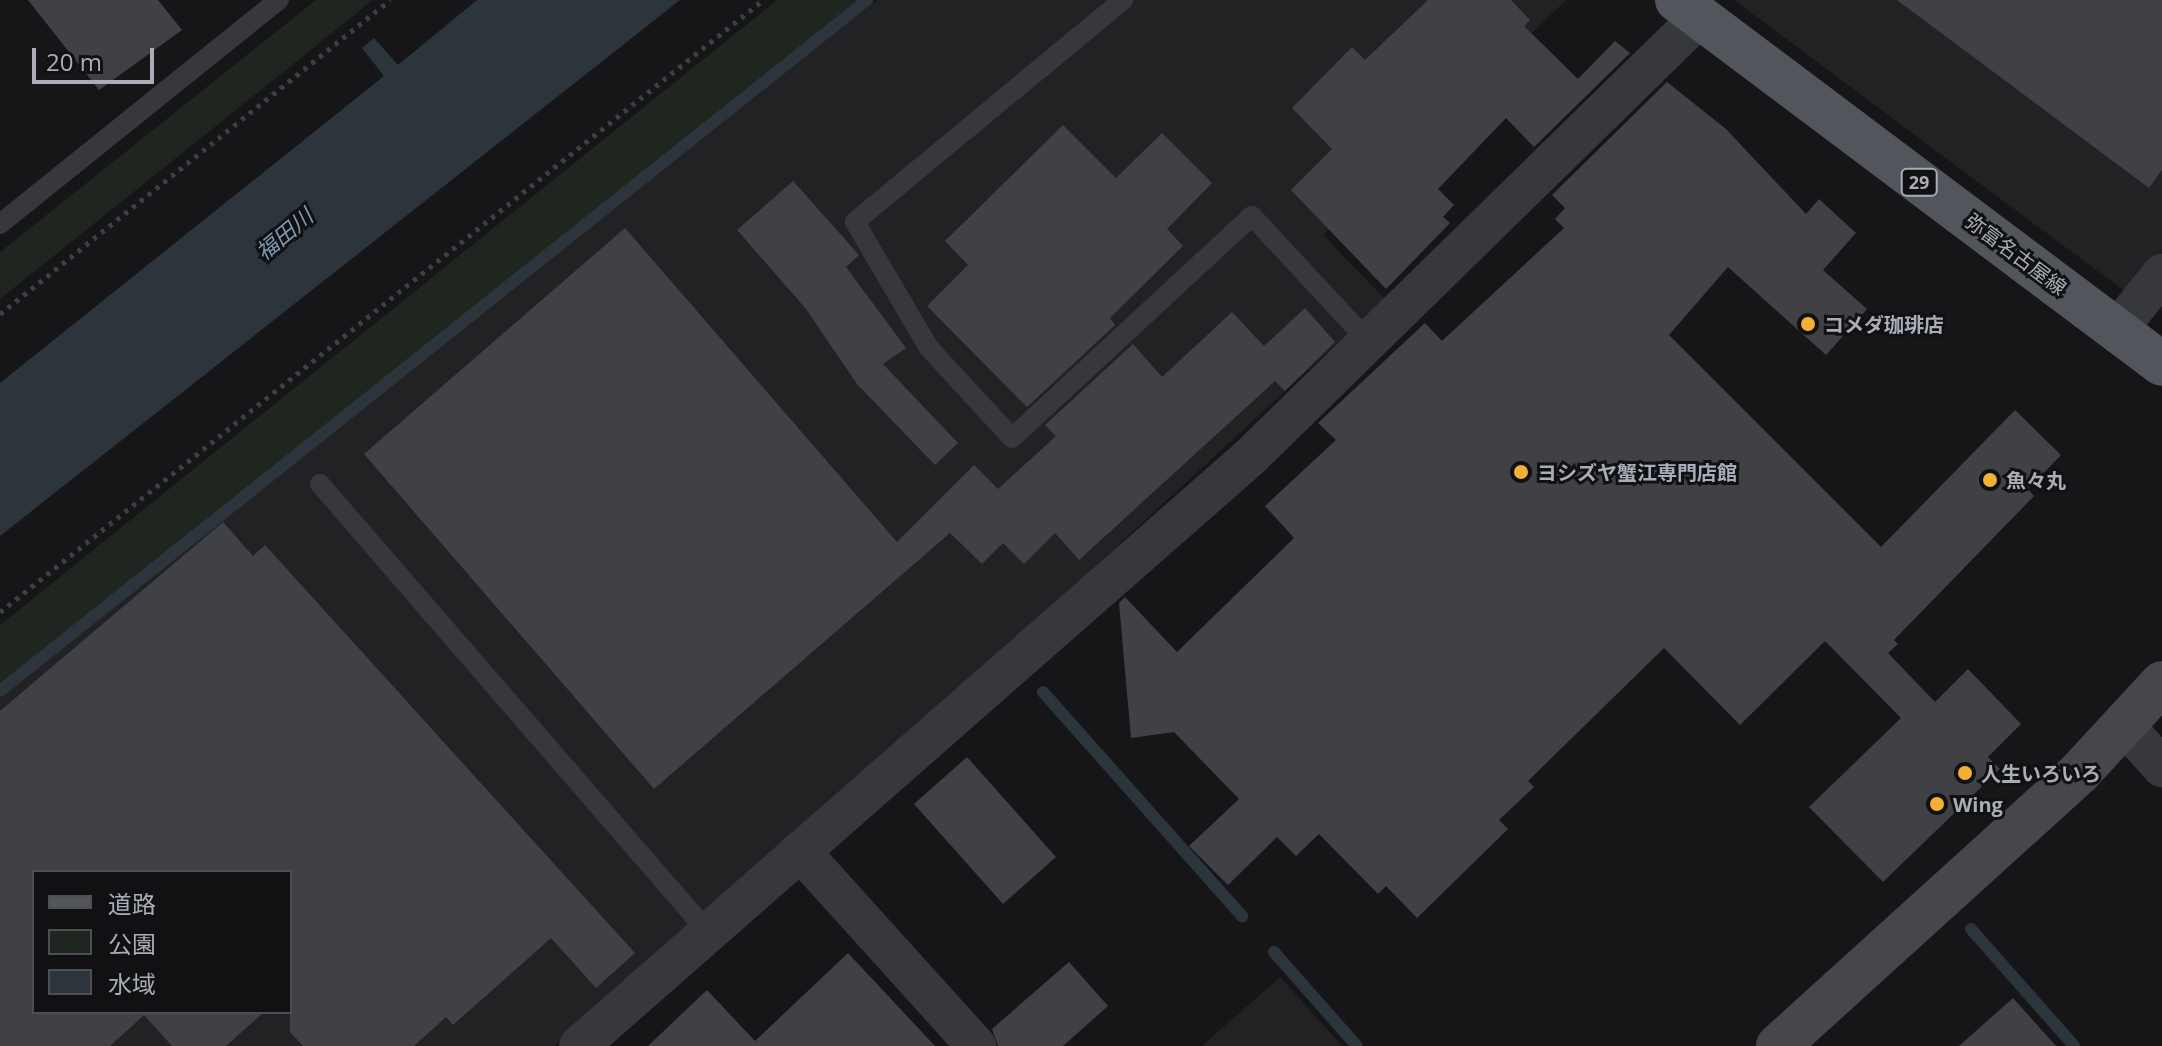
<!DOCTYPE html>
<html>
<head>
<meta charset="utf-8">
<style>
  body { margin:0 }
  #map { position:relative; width:2162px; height:1046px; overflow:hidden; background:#161618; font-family:"Open Sans","Noto Sans JP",sans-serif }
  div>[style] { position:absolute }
  .built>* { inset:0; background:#222225 }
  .green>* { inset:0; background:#1e261f }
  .water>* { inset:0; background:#2c353c }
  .stream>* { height:12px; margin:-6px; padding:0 6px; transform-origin:6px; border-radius:6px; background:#2c353c }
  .building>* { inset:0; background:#404145 }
  .path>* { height:5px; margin-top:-2.5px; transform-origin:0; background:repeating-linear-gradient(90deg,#3d3f44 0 4px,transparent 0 10px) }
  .lane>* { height:20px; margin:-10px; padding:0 10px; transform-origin:10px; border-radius:10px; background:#37383d }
  .street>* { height:40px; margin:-20px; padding:0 20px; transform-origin:20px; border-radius:20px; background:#37383d }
  .secondary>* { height:44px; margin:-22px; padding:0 22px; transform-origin:22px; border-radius:22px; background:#45474d }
  .primary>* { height:44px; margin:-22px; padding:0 22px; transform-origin:22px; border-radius:22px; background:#53555c }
  .dots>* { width:22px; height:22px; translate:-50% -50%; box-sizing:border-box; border:4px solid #111113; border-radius:50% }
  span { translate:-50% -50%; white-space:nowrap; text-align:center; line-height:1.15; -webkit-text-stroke:6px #111113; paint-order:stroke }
  .shield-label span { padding:2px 6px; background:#111113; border:2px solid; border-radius:6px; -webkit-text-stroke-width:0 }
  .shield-label { font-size:18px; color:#a8adb8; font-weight:700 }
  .street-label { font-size:20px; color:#a8adb8 }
  .poi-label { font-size:20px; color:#a8adb8; font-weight:700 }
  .left { translate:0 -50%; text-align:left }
  .water-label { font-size:22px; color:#7f9bb3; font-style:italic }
  .legend { position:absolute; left:32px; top:870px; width:260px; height:144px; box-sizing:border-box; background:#111113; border:2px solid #4d4f55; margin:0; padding:10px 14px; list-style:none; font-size:24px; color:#a8adb8 }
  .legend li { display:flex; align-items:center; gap:16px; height:40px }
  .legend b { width:40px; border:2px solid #4d4f55 }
  .scale { position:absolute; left:32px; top:48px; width:122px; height:36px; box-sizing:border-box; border:4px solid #a8adb8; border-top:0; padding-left:10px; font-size:24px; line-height:28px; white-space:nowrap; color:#a8adb8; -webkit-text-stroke:6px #111113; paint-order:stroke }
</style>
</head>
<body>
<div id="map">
  <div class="built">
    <div style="clip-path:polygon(evenodd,877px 0,1566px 0,1323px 235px,1385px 299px,1025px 631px,554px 1046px,0 1046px,0 698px,877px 0,34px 872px,290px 872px,290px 1012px,34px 1012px,34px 872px)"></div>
    <div style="clip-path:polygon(1734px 0,2162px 0,2162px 256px,2127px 293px)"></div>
    <div style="clip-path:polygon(1280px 977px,1342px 1046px,1202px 1046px)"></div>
  </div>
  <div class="green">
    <div style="clip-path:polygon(316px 0,373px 0,0 299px,0 252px)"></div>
    <div style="clip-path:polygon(777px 0,858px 0,0 686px,0 625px)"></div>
  </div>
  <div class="water">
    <div style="clip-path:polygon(477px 0,680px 0,0 536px,0 383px,384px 76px,362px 48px,374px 38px,398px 65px)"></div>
  </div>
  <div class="stream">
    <div style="left:0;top:691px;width:1109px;rotate:-38.55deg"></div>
    <div style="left:1043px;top:692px;width:300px;rotate:48.4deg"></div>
    <div style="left:1971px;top:929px;width:156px;rotate:48.6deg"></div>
    <div style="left:1274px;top:952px;width:125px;rotate:48.6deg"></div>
  </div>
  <div class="building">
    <div style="clip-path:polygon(28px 0,158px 0,182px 30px,99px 90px)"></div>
    <div style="clip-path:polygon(1428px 0,1511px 0,1530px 20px,1524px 26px,1578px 79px,1615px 41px,1630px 53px,1534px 147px,1506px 118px,1438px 189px,1454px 205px,1443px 217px,1450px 223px,1386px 289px,1291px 190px,1332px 149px,1292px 108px,1352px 47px,1365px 60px)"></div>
    <div style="clip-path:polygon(1897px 0,2162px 0,2162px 170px,2149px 188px)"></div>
    <div style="clip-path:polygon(1667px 82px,1726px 129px,1806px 214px,1819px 199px,1856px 233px,1823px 270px,1867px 309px,1826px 355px,1728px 267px,1669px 335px,1881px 547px,2015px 410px,2061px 455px,2028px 489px,2034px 496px,1894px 640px,1898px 644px,1888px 653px,1935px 702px,1968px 669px,2021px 724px,1988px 757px,2000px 769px,1883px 882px,1809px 807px,1901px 718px,1825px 641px,1740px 725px,1664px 648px,1528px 781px,1534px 787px,1499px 820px,1508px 829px,1417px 918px,1386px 886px,1378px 894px,1319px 834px,1296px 856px,1277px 837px,1228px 885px,1189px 846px,1239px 799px,1174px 732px,1131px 738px,1119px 603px,1125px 597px,1177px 652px,1294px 538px,1265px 506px,1336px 440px,1318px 423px,1425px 323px,1442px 341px,1564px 228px,1555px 219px,1565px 208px,1552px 195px)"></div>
    <div style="clip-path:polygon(1063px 125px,1116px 178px,1162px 133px,1212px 183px,1167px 229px,1183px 246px,1110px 318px,1115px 325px,1027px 407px,927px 306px,968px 265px,945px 241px)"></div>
    <div style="clip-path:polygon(793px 181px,859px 255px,846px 267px,906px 348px,883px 364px,958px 443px,935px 465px,857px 384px,806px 309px,737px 230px)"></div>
    <div style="clip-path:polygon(625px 228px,897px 542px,974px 465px,998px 489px,1056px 436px,1045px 425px,1133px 344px,1162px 377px,1232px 312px,1264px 346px,1305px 308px,1335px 342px,1285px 391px,1275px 381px,1079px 560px,1055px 533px,1024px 564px,1003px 543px,982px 564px,950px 533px,654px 789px,364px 454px)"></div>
    <div style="clip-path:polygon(223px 522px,253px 556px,265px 545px,635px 953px,596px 988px,551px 938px,453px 1025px,446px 1017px,414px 1046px,303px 1046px,290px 1032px,290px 872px,34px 872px,34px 1012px,264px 1012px,226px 1046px,172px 1046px,144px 1015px,110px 1046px,0 1046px,0 711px)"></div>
    <div style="clip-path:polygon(967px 757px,1056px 857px,1003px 904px,914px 804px)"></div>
    <div style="clip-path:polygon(848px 953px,935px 1046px,648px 1046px,707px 990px,755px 1041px)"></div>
    <div style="clip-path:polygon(1069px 962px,1108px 1006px,1063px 1046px,998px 1046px,992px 1029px)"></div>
    <div style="clip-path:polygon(2013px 998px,2056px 1046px,1959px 1046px)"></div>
  </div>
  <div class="path">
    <div style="left:0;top:314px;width:501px;rotate:-38.84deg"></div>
    <div style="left:0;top:612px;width:978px;rotate:-38.73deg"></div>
  </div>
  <div class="lane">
    <div style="left:1123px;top:0;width:348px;rotate:140.4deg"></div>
    <div style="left:855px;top:222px;width:146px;rotate:59.6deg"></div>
    <div style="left:929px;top:348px;width:122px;rotate:47.3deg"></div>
    <div style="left:1012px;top:438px;width:327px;rotate:-42.8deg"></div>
    <div style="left:1252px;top:216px;width:172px;rotate:47.1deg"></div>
    <div style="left:0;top:224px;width:358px;rotate:-38.8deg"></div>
    <div style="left:320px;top:484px;width:593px;rotate:49.11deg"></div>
  </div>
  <div class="street">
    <div style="left:2117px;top:330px;width:72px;rotate:-51.2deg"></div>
    <div style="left:2124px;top:725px;width:57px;rotate:47.9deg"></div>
    <div style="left:800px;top:851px;width:263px;rotate:47.9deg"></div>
    <div style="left:579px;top:1046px;width:891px;rotate:-41.27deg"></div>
    <div style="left:1249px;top:458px;width:629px;rotate:-44.36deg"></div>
  </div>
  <div class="secondary">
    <div style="left:1778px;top:1046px;width:406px;rotate:-42.2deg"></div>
    <div style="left:2079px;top:773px;width:122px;rotate:-47.3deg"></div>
  </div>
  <div class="primary">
    <div style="left:1677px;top:0;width:606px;rotate:36.89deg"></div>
  </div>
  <div class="dots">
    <div style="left:1808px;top:324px;background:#f2b134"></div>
    <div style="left:1521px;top:472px;background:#f2b134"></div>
    <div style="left:1990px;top:480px;background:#f2b134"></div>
    <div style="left:1965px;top:773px;background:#f2b134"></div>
    <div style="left:1937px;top:804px;background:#f2b134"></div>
  </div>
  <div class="shield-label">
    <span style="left:1919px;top:182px">29</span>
  </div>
  <div class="street-label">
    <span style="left:2016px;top:254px;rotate:37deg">弥富名古屋線</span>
  </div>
  <div class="poi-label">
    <span class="left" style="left:1824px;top:324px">コメダ珈琲店</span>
    <span class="left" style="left:1537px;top:472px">ヨシズヤ蟹江専門店館</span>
    <span class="left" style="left:2006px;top:480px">魚々丸</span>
    <span class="left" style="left:1981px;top:773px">人生いろいろ</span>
    <span class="left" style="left:1953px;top:804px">Wing</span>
  </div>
  <div class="water-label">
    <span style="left:284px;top:234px;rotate:-40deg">福田川</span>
  </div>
  <ul class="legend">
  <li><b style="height:10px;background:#53555c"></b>道路</li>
  <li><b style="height:22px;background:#1e261f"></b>公園</li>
  <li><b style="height:22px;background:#2c353c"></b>水域</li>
  </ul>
  <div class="scale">20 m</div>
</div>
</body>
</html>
